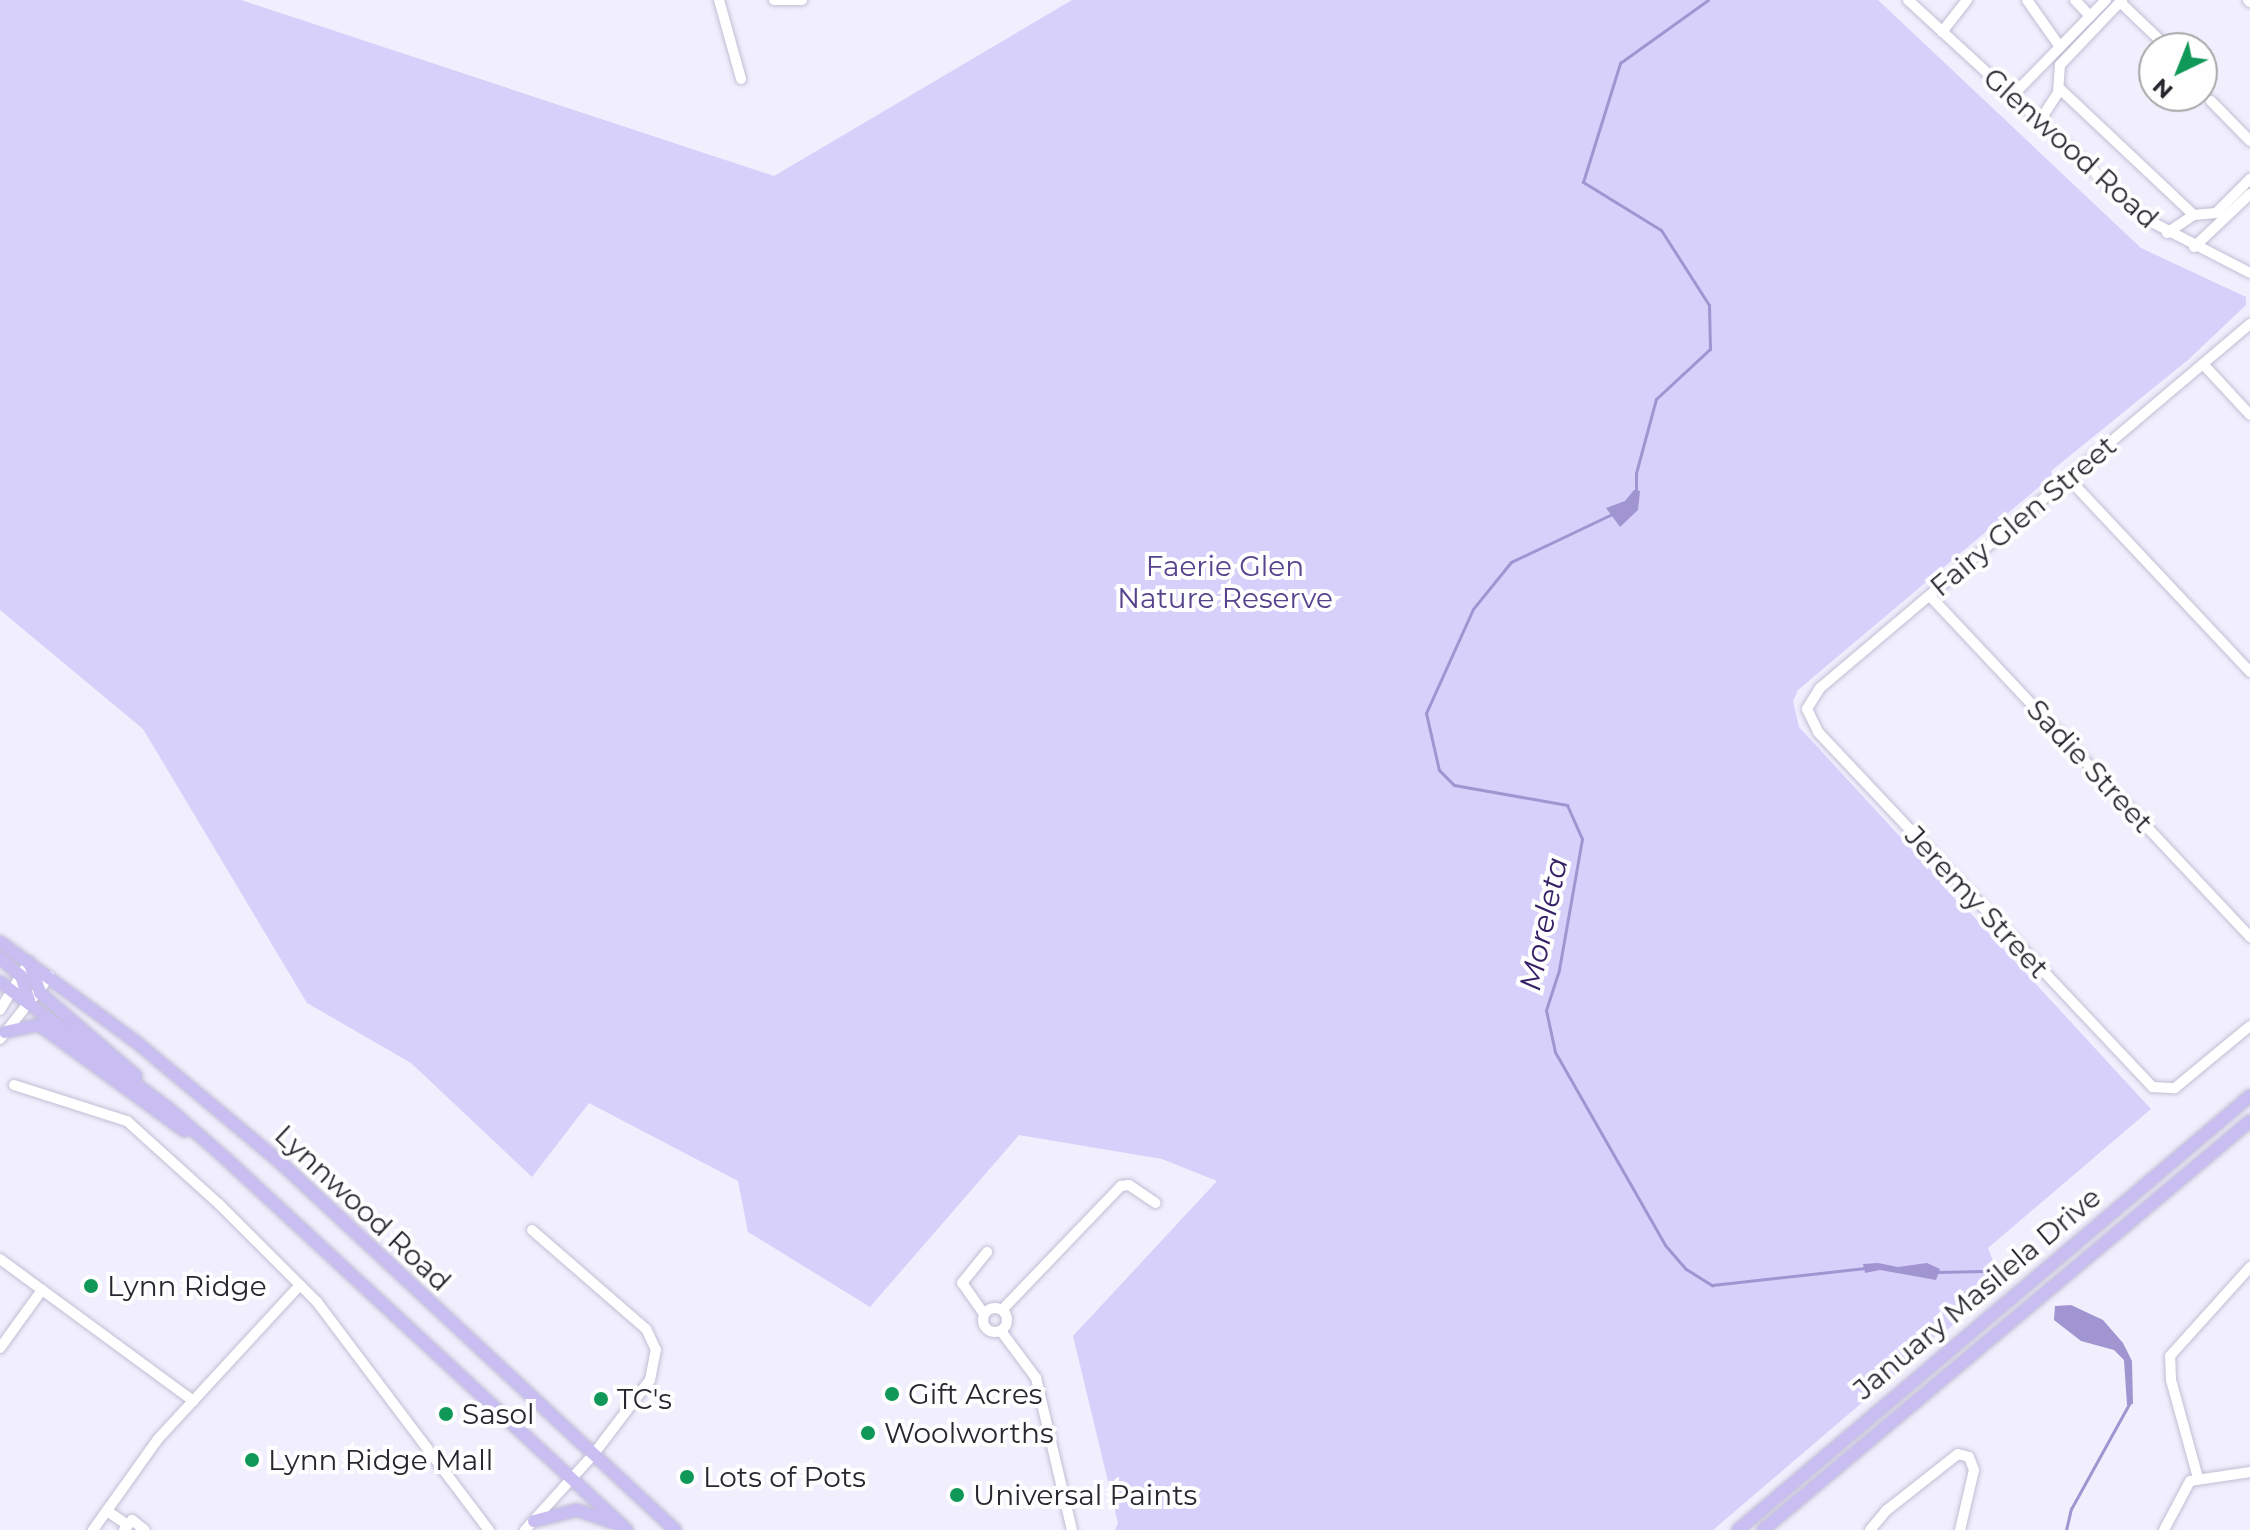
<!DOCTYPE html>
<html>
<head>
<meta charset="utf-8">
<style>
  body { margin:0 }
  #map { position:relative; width:2250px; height:1530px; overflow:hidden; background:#f1effd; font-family:Montserrat,sans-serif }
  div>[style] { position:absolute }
  .green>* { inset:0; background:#d7d0fb }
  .water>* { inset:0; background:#a095d1 }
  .stream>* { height:3px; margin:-1.5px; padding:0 1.5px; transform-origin:1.5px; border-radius:1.5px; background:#a095d1 }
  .roads { filter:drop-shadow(0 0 2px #c2bed5) drop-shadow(0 0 2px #c2bed5) }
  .minor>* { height:10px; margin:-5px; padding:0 5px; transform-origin:5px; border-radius:5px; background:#fff }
  .minor>.ring { margin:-5px; padding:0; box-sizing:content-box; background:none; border:10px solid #fff; border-radius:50% }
  .major>* { height:12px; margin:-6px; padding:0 6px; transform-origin:6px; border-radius:6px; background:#c8bef1 }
  .dots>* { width:22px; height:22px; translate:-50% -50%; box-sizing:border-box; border:4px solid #fefefe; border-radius:50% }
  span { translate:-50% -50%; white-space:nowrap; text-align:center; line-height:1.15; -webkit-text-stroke:8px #fefefe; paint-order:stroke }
  .street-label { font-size:28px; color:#28272f }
  .park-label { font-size:28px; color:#55438c }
  .poi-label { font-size:28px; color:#28272f }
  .left { translate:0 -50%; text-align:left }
  .water-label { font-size:30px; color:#362167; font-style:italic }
  .north { position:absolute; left:2138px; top:32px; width:80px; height:80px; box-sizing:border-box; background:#fefefe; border:2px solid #a8a8ab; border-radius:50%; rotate:223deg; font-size:22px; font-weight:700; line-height:32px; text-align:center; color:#28272f }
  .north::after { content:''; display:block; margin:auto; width:28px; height:36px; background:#109859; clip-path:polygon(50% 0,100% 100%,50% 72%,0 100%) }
</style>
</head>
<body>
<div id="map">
  <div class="green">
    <div style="clip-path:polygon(0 0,241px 0,774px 176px,1072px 0,1878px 0,2141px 248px,2246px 297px,2246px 305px,2188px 360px,2051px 471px,2052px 476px,1798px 690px,1793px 701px,1799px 727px,2151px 1109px,1988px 1248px,2002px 1283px,1713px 1530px,1115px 1530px,1118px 1523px,1073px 1336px,1217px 1181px,1162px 1159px,1019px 1135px,870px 1307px,748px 1232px,738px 1181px,589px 1103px,532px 1177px,411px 1063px,307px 1003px,143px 729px,0 610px)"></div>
  </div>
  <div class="water">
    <div style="clip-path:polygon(1634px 490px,1640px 491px,1638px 510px,1620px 527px,1606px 508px,1625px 501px)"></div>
    <div style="clip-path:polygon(1878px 1263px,1898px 1267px,1927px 1263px,1940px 1269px,1936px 1280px,1880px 1270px,1865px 1273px,1863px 1264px)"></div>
    <div style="clip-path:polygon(2071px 1305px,2103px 1320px,2123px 1343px,2132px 1361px,2133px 1404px,2127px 1405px,2124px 1360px,2114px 1350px,2081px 1341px,2054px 1320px,2055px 1306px)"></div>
  </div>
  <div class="stream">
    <div style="left:1636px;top:493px;width:20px;rotate:-90deg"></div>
    <div style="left:1636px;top:473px;width:77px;rotate:-74.9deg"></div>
    <div style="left:1656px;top:399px;width:74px;rotate:-42.8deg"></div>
    <div style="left:1710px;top:349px;width:44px;rotate:-91.3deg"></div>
    <div style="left:1709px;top:305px;width:89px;rotate:-122.6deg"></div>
    <div style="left:1661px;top:230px;width:92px;rotate:-148.4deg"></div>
    <div style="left:1583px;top:182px;width:125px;rotate:-72.7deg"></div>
    <div style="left:1620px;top:63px;width:108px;rotate:-35.6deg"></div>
    <div style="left:1610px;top:515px;width:110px;rotate:154.6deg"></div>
    <div style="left:1511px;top:562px;width:60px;rotate:129deg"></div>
    <div style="left:1473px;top:609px;width:114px;rotate:114.3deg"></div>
    <div style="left:1426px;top:713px;width:58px;rotate:77.2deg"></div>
    <div style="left:1439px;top:770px;width:21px;rotate:45deg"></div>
    <div style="left:1454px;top:785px;width:115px;rotate:10deg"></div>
    <div style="left:1567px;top:805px;width:37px;rotate:66deg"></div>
    <div style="left:1582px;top:839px;width:133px;rotate:100deg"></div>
    <div style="left:1559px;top:970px;width:42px;rotate:108deg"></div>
    <div style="left:1546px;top:1010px;width:43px;rotate:77.9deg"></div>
    <div style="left:1555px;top:1052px;width:222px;rotate:60.3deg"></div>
    <div style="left:1665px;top:1245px;width:32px;rotate:49deg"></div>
    <div style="left:1686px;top:1269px;width:31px;rotate:32deg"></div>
    <div style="left:1712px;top:1285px;width:154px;rotate:-6.3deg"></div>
    <div style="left:1937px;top:1272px;width:46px;rotate:-1.2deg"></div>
    <div style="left:1983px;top:1271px;width:11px;rotate:38deg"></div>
    <div style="left:2066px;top:1530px;width:22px;rotate:-77deg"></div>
    <div style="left:2071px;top:1509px;width:122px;rotate:-61.1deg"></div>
  </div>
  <div class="roads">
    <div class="minor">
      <div style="left:719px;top:0;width:82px;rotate:74.4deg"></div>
      <div style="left:774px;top:0;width:28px"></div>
      <div style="left:1908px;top:0;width:323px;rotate:42.6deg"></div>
      <div style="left:2146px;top:219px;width:117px;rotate:27.4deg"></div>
      <div style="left:2027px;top:0;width:57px;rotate:54.9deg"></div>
      <div style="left:2075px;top:0;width:22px;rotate:47deg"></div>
      <div style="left:2248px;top:0;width:3px;rotate:45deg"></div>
      <div style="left:2120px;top:2px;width:66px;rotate:43.8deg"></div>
      <div style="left:1942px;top:32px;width:41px;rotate:-52deg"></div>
      <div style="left:2059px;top:88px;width:185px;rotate:43.3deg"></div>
      <div style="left:2011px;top:97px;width:136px;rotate:-45.6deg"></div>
      <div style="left:2211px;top:101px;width:56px;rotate:45.7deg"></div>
      <div style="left:2039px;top:122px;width:35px;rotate:-57deg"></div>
      <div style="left:2058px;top:93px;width:28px;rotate:-86deg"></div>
      <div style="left:2060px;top:65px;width:90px;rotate:-46.4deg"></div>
      <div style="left:2167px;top:233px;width:32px;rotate:-34deg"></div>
      <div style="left:2194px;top:215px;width:22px;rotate:-5deg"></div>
      <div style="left:2216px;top:213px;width:48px;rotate:-45deg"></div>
      <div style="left:2194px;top:247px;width:77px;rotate:-43.4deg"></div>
      <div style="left:2250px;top:324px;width:563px;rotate:139.75deg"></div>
      <div style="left:1820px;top:688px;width:25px;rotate:122deg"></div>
      <div style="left:1807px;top:709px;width:25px;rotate:64deg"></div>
      <div style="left:1818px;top:732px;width:488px;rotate:46.7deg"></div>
      <div style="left:2153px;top:1087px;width:22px;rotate:3deg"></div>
      <div style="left:2175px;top:1088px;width:97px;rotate:-39.6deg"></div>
      <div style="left:2203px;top:364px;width:69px;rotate:47.3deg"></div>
      <div style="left:2068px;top:478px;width:266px;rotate:46.8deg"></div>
      <div style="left:1930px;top:596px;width:468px;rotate:46.8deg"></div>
      <div style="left:0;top:1010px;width:56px;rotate:-58.9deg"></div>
      <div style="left:0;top:1039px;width:80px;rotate:-51.6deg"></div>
      <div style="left:14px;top:1085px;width:119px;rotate:17.7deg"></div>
      <div style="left:127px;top:1121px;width:124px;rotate:42.1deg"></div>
      <div style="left:219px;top:1204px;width:139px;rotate:45deg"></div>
      <div style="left:317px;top:1302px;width:286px;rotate:53deg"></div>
      <div style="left:0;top:1259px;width:240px;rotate:36.3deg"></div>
      <div class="ring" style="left:983px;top:1308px;width:14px;height:14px"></div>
      <div style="left:1002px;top:1310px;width:172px;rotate:-46.2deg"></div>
      <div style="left:1121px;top:1186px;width:8px;rotate:-7deg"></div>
      <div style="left:1129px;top:1185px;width:32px;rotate:34deg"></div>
      <div style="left:984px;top:1314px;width:38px;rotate:-125deg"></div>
      <div style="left:962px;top:1283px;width:40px;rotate:-51deg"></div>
      <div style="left:1001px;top:1331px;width:59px;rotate:53.3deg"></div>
      <div style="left:1036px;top:1378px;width:156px;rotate:76.7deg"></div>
      <div style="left:0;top:1348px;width:72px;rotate:-54.1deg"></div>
      <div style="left:2198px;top:1478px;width:102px;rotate:-105.4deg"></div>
      <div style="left:2171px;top:1380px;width:24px;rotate:-92deg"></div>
      <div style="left:2170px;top:1356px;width:120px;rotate:-48deg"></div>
      <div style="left:107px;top:1511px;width:25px;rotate:34deg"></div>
      <div style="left:93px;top:1530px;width:112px;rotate:-54.5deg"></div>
      <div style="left:158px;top:1439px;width:209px;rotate:-47.3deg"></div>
      <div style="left:124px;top:1530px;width:13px;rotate:-51deg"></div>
      <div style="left:132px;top:1520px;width:16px;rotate:38deg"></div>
      <div style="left:525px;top:1530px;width:101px;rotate:-47.8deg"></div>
      <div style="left:593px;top:1455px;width:94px;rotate:-52.8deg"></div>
      <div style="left:650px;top:1380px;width:31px;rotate:-79deg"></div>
      <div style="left:656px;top:1350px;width:23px;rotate:-115deg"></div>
      <div style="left:646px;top:1329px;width:151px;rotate:-139deg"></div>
      <div style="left:1870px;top:1530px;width:26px;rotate:-50deg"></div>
      <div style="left:1887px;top:1510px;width:90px;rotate:-38.3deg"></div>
      <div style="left:1958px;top:1454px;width:11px;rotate:15deg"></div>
      <div style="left:1969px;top:1457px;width:14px;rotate:69deg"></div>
      <div style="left:1974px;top:1470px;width:62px;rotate:103.1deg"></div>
      <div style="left:2164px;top:1530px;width:55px;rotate:-62deg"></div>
      <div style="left:2190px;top:1481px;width:61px;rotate:-8.5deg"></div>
    </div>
    <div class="major">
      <div style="left:0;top:942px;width:167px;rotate:36.3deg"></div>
      <div style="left:135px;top:1041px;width:192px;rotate:39.9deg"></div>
      <div style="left:282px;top:1164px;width:537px;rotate:42.96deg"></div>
      <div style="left:0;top:958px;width:28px;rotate:41deg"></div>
      <div style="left:21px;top:976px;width:26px;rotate:72deg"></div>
      <div style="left:29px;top:962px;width:33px;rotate:70deg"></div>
      <div style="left:40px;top:993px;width:127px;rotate:40.8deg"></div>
      <div style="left:0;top:982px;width:210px;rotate:36.9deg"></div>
      <div style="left:168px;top:1108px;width:74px;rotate:41.2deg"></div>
      <div style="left:224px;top:1157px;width:549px;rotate:42.79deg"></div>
      <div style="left:5px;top:1032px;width:35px;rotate:-12deg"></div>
      <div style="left:39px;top:1025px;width:180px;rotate:36deg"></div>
      <div style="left:534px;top:1521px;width:44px;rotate:-14.3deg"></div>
      <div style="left:577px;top:1510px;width:40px;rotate:18.9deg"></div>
      <div style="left:1738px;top:1530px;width:671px;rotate:-40.29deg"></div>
      <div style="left:1763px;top:1530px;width:636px;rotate:-40.02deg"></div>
    </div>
  </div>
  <div class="dots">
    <div style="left:91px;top:1286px;background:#109859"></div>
    <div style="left:892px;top:1394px;background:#109859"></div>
    <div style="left:601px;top:1399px;background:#109859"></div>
    <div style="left:446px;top:1414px;background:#109859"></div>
    <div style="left:868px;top:1433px;background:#109859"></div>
    <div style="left:252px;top:1460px;background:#109859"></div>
    <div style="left:687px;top:1477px;background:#109859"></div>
    <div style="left:957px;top:1495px;background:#109859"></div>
  </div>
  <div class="street-label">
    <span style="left:2071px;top:148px;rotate:42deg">Glenwood Road</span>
    <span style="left:2023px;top:516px;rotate:-40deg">Fairy Glen Street</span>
    <span style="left:2090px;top:766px;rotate:47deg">Sadie Street</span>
    <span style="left:1977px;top:902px;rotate:47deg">Jeremy Street</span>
    <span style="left:363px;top:1208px;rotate:43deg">Lynnwood Road</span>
    <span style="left:1977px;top:1293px;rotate:-40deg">January Masilela Drive</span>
  </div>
  <div class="park-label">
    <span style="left:1225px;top:582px">Faerie Glen<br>Nature Reserve</span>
  </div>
  <div class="poi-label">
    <span class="left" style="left:107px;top:1286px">Lynn Ridge</span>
    <span class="left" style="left:908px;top:1394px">Gift Acres</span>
    <span class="left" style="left:617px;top:1399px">TC's</span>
    <span class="left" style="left:462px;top:1414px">Sasol</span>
    <span class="left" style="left:884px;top:1433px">Woolworths</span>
    <span class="left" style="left:268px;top:1460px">Lynn Ridge Mall</span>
    <span class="left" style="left:703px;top:1477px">Lots of Pots</span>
    <span class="left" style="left:973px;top:1495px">Universal Paints</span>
  </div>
  <div class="water-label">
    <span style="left:1544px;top:924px;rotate:-78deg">Moreleta</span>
  </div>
  <div class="north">N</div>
</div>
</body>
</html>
